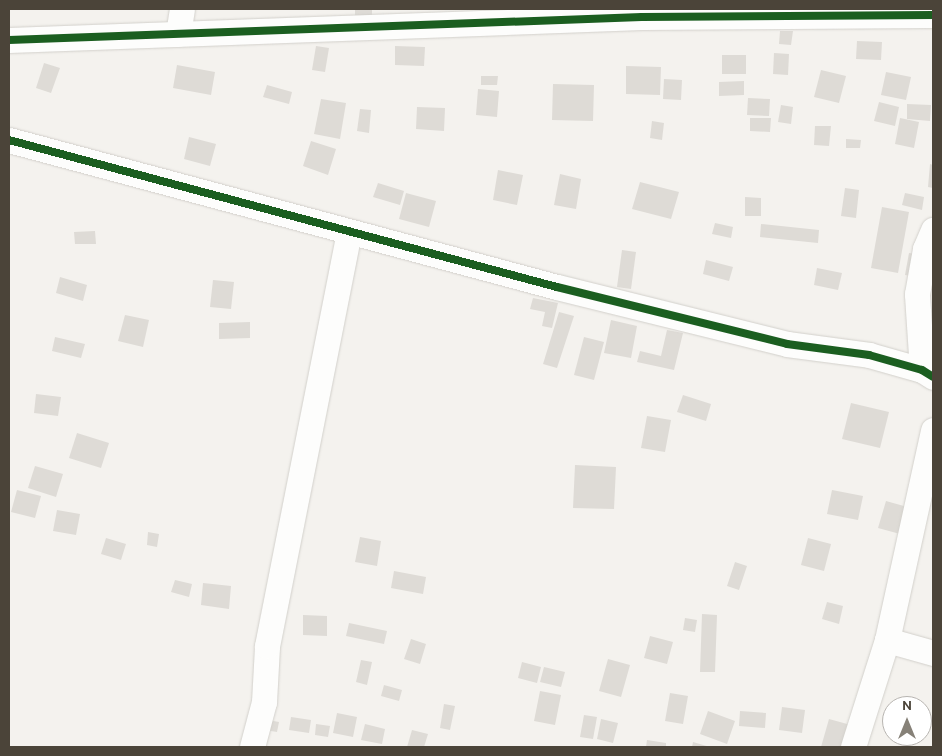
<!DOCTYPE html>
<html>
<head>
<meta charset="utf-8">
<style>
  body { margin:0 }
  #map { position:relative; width:942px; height:756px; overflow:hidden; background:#f4f2ee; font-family:Overpass,sans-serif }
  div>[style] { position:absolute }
  .building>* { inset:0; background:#dedbd6 }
  .roads { filter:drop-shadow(0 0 1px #d2d0cb) drop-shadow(0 0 1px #d2d0cb) }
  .minor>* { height:25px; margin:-12.5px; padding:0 12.5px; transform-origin:12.5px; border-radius:12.5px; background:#fdfdfc }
  .cycleway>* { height:8px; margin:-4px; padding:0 4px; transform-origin:4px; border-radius:4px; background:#1b5e20 }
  span { translate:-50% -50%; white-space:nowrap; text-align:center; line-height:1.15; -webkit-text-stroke:4px #fff; paint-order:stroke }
  .frame { position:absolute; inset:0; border:10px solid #4b4439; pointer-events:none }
  .north { position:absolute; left:882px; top:696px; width:50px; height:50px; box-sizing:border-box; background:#fff; border:1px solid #b7b4b0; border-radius:50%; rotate:0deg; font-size:14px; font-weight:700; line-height:20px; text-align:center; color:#4b4439 }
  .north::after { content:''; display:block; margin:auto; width:18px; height:22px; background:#868178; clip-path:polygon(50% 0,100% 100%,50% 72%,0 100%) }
</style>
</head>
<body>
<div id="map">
  <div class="building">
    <div style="clip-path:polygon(355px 9px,372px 9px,372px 22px,355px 22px)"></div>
    <div style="clip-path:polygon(780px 31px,793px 31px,791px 45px,779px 44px)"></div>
    <div style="clip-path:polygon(857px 41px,882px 42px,881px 60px,856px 59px)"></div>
    <div style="clip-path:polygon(316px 46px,329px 48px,325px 72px,312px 70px)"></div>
    <div style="clip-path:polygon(395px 46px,425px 47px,424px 66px,395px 65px)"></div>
    <div style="clip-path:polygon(774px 53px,789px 54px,788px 75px,773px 74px)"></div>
    <div style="clip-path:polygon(722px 55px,746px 55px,746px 74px,722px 74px)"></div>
    <div style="clip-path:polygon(44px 63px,60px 68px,51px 93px,36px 88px)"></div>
    <div style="clip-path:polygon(177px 65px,215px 72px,211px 95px,173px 88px)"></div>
    <div style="clip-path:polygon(626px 66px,661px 67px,660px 95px,626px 94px)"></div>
    <div style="clip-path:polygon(821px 70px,846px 76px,839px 103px,814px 97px)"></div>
    <div style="clip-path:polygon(886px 72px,911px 77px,906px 100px,881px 95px)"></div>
    <div style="clip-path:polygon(481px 76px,498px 76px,497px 85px,481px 85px)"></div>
    <div style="clip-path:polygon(664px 79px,682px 80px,681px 100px,663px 99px)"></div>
    <div style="clip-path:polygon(744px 81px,744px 95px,719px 96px,719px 82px)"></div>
    <div style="clip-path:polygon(553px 84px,594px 85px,593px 121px,552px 120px)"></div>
    <div style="clip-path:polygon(267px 85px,292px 92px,289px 104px,263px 97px)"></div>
    <div style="clip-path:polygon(478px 89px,499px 91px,497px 117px,476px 115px)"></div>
    <div style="clip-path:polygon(748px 98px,770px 99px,769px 116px,747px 115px)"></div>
    <div style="clip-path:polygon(321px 99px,346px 103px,340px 139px,314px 134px)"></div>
    <div style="clip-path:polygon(879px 102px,899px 107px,895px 126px,874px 121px)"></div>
    <div style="clip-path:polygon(907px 104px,931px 105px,930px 121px,907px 119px)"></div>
    <div style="clip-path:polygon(781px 105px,793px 107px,791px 124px,778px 122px)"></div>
    <div style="clip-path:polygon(417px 107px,445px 108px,444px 131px,416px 129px)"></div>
    <div style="clip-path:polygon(360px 109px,371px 110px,369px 133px,357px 131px)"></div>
    <div style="clip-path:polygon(750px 118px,771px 118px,770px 132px,750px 131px)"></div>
    <div style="clip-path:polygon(900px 118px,919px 122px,914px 148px,895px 144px)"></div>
    <div style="clip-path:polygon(652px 121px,664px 123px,662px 140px,650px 138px)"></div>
    <div style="clip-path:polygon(815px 126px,831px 126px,829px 146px,814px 145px)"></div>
    <div style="clip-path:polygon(189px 137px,216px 144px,210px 166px,184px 159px)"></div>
    <div style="clip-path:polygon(846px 139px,861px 140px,860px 148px,846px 148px)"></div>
    <div style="clip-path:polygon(311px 141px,336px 149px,328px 175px,303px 166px)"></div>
    <div style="clip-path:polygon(930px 164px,933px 165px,933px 188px,928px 187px)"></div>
    <div style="clip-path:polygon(498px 170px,523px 175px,517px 205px,493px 200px)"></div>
    <div style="clip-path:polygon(560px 174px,581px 179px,576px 209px,554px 205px)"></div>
    <div style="clip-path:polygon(640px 182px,679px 192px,671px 219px,632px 209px)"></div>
    <div style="clip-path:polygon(378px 183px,404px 191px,400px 205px,373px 197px)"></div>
    <div style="clip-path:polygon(845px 188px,859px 190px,856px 218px,841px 216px)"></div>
    <div style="clip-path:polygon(406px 193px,436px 201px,429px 227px,399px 219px)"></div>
    <div style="clip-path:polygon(905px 193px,924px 197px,922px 210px,902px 205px)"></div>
    <div style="clip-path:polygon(745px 197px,761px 198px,761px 216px,745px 216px)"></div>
    <div style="clip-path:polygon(882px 207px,909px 212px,898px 273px,871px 268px)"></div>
    <div style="clip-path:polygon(715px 223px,733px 227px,731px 238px,712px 234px)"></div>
    <div style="clip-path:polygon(761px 224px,819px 230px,818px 243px,760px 237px)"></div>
    <div style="clip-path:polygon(95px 231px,96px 244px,75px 244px,74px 232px)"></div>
    <div style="clip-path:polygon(622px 250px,636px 252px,631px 289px,617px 287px)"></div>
    <div style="clip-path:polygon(909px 253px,922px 255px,917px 277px,905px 275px)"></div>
    <div style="clip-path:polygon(706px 260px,733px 267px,729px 281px,703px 274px)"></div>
    <div style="clip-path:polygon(817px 268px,842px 273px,838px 290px,814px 285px)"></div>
    <div style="clip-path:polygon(60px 277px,87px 285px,83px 301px,56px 293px)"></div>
    <div style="clip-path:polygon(213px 280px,234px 282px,231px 309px,210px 307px)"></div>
    <div style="clip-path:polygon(533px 298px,558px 303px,552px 328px,542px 326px,545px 312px,530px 309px)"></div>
    <div style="clip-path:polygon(559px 312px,574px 316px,557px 368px,543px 364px)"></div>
    <div style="clip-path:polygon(125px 315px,149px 320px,143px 347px,118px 341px)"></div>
    <div style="clip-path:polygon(611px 320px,637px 326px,631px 358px,604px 353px)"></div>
    <div style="clip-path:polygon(250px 322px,250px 338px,219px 339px,219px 323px)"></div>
    <div style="clip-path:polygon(667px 330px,683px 333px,674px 370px,637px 362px,640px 351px,661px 356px)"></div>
    <div style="clip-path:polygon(55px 337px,85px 344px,81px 358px,52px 351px)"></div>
    <div style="clip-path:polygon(584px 337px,604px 342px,594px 380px,574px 375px)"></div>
    <div style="clip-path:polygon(36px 394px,61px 397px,58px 416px,34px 413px)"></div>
    <div style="clip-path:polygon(683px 395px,711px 404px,706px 421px,677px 412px)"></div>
    <div style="clip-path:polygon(851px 403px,889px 412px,880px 448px,842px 439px)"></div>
    <div style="clip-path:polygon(647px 416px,671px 420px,665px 452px,641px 448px)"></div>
    <div style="clip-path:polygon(77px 433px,109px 443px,101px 468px,69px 458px)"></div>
    <div style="clip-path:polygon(575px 465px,616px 467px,614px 509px,573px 508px)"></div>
    <div style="clip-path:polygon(35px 466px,63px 474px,56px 497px,28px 488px)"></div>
    <div style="clip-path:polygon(17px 490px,41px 496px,35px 518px,11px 512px)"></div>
    <div style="clip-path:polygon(832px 490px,863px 496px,858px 520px,827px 514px)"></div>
    <div style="clip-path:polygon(886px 501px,918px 510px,911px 537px,878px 528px)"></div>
    <div style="clip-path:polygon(57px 510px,80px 514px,76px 535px,53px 531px)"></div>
    <div style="clip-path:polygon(148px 532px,159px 534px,157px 547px,147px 545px)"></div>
    <div style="clip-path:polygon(360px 537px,381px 541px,377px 566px,355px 562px)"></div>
    <div style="clip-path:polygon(106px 538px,126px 544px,121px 560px,101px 554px)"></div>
    <div style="clip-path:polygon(808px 538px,831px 544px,824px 571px,801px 565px)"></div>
    <div style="clip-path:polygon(735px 562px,747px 566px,739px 590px,727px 586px)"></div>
    <div style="clip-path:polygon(394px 571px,426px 577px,423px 594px,391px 588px)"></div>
    <div style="clip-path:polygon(175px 580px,192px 584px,189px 597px,171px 592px)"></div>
    <div style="clip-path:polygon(203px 583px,231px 586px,229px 609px,201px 605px)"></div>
    <div style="clip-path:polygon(827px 602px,843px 606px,839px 624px,822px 619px)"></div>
    <div style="clip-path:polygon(702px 614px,717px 615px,715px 672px,700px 672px)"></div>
    <div style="clip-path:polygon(303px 615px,327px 616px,327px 636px,303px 635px)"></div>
    <div style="clip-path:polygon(685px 618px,697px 620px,695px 632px,683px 630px)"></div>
    <div style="clip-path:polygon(349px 623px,387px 631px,384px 644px,346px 636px)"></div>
    <div style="clip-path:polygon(650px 636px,673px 642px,667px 664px,644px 658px)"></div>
    <div style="clip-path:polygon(411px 639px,426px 644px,420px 664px,404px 659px)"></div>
    <div style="clip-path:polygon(608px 659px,630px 665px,621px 697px,599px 691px)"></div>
    <div style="clip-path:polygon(361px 660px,372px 662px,367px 685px,356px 682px)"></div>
    <div style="clip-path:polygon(522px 662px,541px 667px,537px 683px,518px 678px)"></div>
    <div style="clip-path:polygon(544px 667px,565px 672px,561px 687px,540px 682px)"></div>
    <div style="clip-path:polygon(384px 685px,402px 690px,399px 701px,381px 696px)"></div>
    <div style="clip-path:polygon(540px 691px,561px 695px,555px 725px,534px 721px)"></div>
    <div style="clip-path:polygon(670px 693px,688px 696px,683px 724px,665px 721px)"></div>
    <div style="clip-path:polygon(444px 704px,455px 706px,450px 730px,440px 728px)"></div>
    <div style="clip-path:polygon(782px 707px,805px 710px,802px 733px,779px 730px)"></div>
    <div style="clip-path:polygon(708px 711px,735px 721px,727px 744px,700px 734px)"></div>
    <div style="clip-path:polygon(740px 711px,766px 713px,765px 728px,739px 726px)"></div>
    <div style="clip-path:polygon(337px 713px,357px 717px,353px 737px,333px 733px)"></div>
    <div style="clip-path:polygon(584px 715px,597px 717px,593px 739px,580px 737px)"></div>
    <div style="clip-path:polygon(291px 717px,311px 720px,309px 733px,289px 730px)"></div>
    <div style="clip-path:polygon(601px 719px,618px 723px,613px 743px,597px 739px)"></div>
    <div style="clip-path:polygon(829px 719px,858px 727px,852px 747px,821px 747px)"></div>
    <div style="clip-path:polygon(268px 720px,279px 722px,277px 732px,265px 730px)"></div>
    <div style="clip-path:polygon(316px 724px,330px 726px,328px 737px,315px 735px)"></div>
    <div style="clip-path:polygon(365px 724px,385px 729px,382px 744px,361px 740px)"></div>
    <div style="clip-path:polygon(412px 730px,428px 734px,424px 747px,407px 747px)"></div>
    <div style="clip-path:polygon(647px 740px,666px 743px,666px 747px,646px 747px)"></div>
    <div style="clip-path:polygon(693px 742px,710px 747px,692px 747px)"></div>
  </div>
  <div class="roads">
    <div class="minor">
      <div style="left:178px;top:34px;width:25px;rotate:-81deg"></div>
      <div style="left:9px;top:40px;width:633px;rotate:-2.08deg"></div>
      <div style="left:642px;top:17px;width:291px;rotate:-0.4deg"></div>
      <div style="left:9px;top:140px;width:567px;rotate:15.02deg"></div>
      <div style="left:557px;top:287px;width:237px;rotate:13.9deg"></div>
      <div style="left:787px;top:344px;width:83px;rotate:7.6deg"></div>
      <div style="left:869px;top:355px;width:55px;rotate:15.8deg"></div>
      <div style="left:922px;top:370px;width:13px;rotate:32deg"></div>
      <div style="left:922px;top:370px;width:76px;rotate:-93.8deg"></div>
      <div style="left:917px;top:294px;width:46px;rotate:-79.9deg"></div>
      <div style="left:925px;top:249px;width:21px;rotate:-67deg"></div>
      <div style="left:887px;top:640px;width:48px;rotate:15.8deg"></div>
      <div style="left:252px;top:747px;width:47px;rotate:-75.1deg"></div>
      <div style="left:264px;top:702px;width:56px;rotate:-86.9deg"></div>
      <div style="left:267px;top:646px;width:421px;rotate:-78.8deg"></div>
      <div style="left:853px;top:747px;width:112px;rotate:-72.4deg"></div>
      <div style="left:887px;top:640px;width:215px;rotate:-77.6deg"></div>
    </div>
  </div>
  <div class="cycleway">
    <div style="left:9px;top:40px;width:633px;rotate:-2.08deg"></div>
    <div style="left:642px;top:17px;width:291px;rotate:-0.4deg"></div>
    <div style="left:9px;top:140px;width:567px;rotate:15.02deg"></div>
    <div style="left:557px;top:287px;width:237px;rotate:13.9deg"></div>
    <div style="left:787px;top:344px;width:83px;rotate:7.6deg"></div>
    <div style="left:869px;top:355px;width:55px;rotate:15.8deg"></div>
    <div style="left:922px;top:370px;width:13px;rotate:32deg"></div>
  </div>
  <div class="frame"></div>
  <div class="north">N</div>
</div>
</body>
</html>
